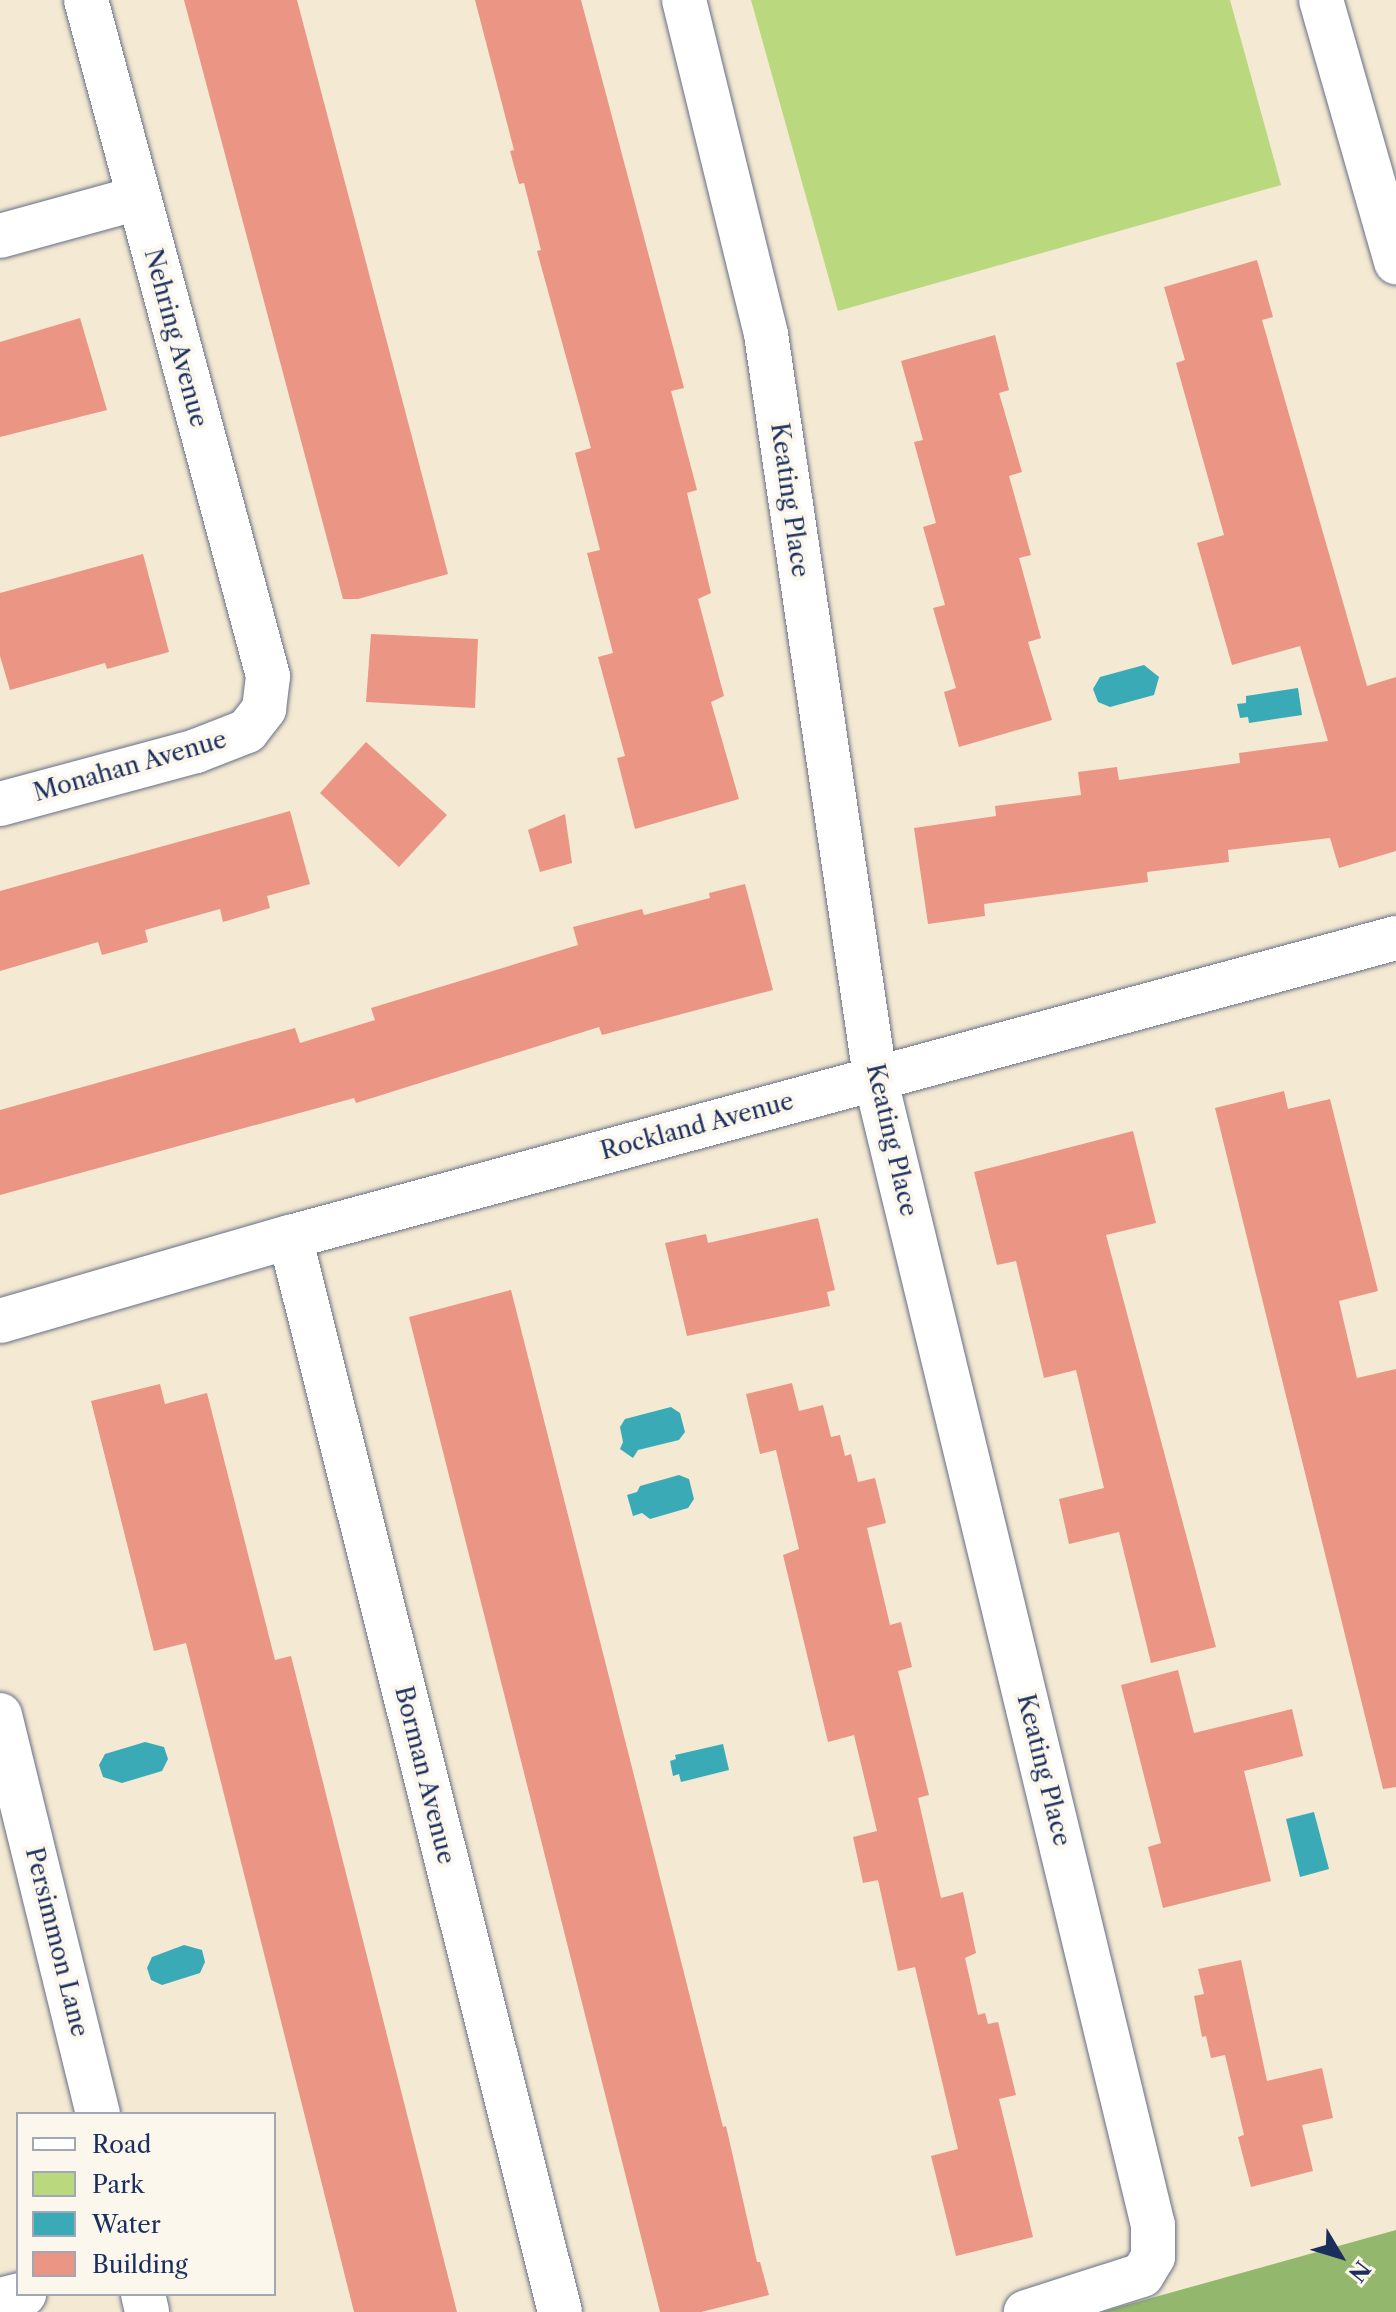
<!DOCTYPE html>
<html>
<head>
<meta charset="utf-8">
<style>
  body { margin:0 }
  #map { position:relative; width:1396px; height:2312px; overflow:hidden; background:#f4e9d2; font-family:"Libre Caslon Text",serif }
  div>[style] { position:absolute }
  .green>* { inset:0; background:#bad87e }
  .forest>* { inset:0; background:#93b86d }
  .water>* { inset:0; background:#3aaab7 }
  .building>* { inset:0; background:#eb9585 }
  .roads { filter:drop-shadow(0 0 2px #677087) drop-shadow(0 0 2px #677087) }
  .minor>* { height:44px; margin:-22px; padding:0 22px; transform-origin:22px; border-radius:22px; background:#fff }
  span { translate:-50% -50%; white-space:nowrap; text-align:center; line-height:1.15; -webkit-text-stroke:8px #fbf7ec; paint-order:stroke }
  .street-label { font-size:24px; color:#1b2f5e }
  .legend { position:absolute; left:16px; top:2112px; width:260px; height:184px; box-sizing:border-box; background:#fbf7ec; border:2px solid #a1a7b3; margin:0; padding:10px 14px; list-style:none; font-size:24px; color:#1b2f5e }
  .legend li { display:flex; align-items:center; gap:16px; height:40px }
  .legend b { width:40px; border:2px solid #a1a7b3 }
  .north { position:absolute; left:1300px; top:2216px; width:80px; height:80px; -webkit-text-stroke:6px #fbf7ec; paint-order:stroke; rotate:128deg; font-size:22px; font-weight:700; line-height:32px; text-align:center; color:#1b2f5e }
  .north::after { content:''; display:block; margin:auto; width:28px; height:36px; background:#1b2f5e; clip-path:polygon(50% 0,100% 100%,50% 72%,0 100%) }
</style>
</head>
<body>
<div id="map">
  <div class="green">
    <div style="clip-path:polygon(751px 0,1230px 0,1281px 185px,838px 311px)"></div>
  </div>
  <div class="forest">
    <div style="clip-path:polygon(1396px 2230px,1396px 2312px,1101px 2312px)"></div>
  </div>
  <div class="water">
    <div style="clip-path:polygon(1144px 665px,1159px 677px,1154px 695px,1110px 707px,1098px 702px,1093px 689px,1100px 677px)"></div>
    <div style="clip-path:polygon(1298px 688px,1302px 715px,1249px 723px,1248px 717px,1240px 718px,1237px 704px,1246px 703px,1246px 696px)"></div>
    <div style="clip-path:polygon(671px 1407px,680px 1413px,685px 1432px,679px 1440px,638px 1450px,633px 1458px,620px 1449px,623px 1442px,620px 1427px,625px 1419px)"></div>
    <div style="clip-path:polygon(679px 1475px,689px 1479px,694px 1499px,688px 1508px,650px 1519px,642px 1513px,633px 1516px,627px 1495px,637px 1492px,640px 1486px)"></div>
    <div style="clip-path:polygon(145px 1742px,164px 1747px,168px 1759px,162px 1771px,122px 1783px,103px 1777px,99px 1765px,105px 1754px)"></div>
    <div style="clip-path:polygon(723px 1744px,729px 1770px,681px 1782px,679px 1774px,673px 1776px,670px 1761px,676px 1759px,675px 1755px)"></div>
    <div style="clip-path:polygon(1314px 1812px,1329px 1869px,1300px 1877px,1286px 1819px)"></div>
    <div style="clip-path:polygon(184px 1945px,202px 1950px,205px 1962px,200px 1973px,162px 1985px,151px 1980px,147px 1968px,152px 1957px)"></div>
  </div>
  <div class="building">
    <div style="clip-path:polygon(184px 0,297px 0,448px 574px,358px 599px,343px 599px)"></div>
    <div style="clip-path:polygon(475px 0,581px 0,684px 388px,671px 391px,697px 490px,687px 493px,711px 593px,698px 599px,724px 696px,711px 702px,739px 799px,635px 829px,617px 758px,625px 756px,598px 657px,613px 653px,587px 553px,600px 550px,575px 453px,591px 448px,537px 251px,541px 250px,524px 183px,519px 184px,510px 151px,514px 150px)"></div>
    <div style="clip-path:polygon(1257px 260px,1273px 317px,1262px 320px,1367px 686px,1396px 677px,1396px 851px,1339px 868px,1330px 838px,1228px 850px,1229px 862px,1147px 872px,1148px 882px,984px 904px,985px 916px,928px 924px,914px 828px,996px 816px,995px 806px,1081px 795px,1078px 772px,1117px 767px,1119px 780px,1240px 763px,1239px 753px,1328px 741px,1300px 646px,1232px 665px,1197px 543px,1224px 535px,1176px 363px,1185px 360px,1164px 287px)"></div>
    <div style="clip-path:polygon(80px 318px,107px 410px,0 437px,0 342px)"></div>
    <div style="clip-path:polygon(995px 335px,1009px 390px,999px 393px,1022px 472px,1009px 476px,1031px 555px,1019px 558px,1041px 638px,1028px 642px,1052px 720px,959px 747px,944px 692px,956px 688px,933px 608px,945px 605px,923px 527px,936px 523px,914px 442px,923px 440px,901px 361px)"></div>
    <div style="clip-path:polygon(143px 554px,169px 652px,107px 669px,105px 663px,10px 690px,0 656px,0 593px)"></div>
    <div style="clip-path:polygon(371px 634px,478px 639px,475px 708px,366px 702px)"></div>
    <div style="clip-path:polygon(366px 742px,447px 815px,399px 867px,320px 793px)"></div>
    <div style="clip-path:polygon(290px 811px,310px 884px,267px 896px,270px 908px,223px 922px,220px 909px,145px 930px,148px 942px,102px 955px,98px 942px,0 971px,0 891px)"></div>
    <div style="clip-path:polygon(565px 814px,572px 863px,540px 872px,528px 830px)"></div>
    <div style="clip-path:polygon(745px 884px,773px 990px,602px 1035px,599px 1027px,356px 1103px,354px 1098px,0 1195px,0 1110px,295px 1028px,300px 1043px,375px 1020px,371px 1008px,578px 945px,573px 927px,642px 909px,644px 915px,710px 898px,709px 893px)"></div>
    <div style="clip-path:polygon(1284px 1091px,1288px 1109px,1330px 1099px,1378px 1291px,1339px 1301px,1357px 1378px,1396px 1369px,1396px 1787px,1383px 1789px,1215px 1108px)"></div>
    <div style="clip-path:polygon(1133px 1131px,1156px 1223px,1106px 1235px,1216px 1647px,1151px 1663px,1119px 1532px,1069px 1544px,1059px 1499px,1104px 1488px,1076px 1370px,1044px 1378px,1016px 1261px,997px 1265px,974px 1172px)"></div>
    <div style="clip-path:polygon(818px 1218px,835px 1290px,827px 1292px,830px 1306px,687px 1336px,665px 1243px,706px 1234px,708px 1243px)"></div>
    <div style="clip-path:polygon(511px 1290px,723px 2127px,726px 2126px,757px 2262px,760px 2262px,769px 2295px,701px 2312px,660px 2312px,409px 1317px)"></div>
    <div style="clip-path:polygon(792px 1383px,799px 1411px,823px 1405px,831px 1437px,840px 1435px,845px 1456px,851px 1454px,858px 1482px,875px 1478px,886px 1523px,867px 1528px,890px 1625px,901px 1622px,912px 1667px,898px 1671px,929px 1795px,918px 1798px,941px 1898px,963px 1892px,976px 1953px,965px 1958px,978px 2015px,985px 2013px,988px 2024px,998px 2022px,1016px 2095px,999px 2099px,1033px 2237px,956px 2256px,931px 2156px,958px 2149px,915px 1967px,898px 1971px,878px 1880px,863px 1883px,853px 1837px,877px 1831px,854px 1735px,828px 1742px,783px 1555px,799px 1549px,776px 1450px,760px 1454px,746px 1394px)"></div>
    <div style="clip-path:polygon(160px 1384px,165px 1404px,207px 1393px,275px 1660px,291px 1656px,457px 2312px,354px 2312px,186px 1643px,154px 1651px,91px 1401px)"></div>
    <div style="clip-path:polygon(1178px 1670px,1194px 1733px,1292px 1709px,1303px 1756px,1244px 1771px,1271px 1881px,1163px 1908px,1148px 1847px,1161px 1843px,1121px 1685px)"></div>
    <div style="clip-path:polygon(1241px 1960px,1267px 2081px,1322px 2068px,1333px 2118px,1302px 2125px,1313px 2171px,1251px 2187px,1238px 2137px,1244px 2135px,1225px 2055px,1211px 2058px,1206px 2036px,1202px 2037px,1194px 1996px,1204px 1994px,1198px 1969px)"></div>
  </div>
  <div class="roads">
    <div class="minor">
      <div style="left:684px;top:0;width:344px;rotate:76.2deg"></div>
      <div style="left:766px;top:334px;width:751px;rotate:81.65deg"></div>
      <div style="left:875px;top:1077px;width:1181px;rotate:76.39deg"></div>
      <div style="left:1153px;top:2225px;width:32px;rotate:90deg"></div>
      <div style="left:1153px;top:2257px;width:21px;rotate:121deg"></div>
      <div style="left:1142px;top:2275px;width:122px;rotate:162.3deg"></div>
      <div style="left:1321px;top:0;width:273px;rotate:74deg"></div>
      <div style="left:0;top:236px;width:143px;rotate:-15.4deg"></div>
      <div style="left:0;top:804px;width:203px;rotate:-15.1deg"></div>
      <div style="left:196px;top:751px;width:55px;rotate:-21.4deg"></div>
      <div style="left:247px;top:731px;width:28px;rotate:-52deg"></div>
      <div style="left:264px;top:709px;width:33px;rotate:-83deg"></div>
      <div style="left:268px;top:676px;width:700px;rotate:-105.07deg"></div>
      <div style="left:290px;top:1237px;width:1108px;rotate:75.9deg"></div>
      <div style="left:0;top:1321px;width:302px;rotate:-16.2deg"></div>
      <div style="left:290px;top:1237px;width:1146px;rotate:-15.13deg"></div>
      <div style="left:0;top:1715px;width:411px;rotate:76.2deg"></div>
      <div style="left:143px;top:2294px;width:18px;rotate:77deg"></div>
      <div style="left:0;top:2300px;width:25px;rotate:-14deg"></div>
    </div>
  </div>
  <div class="street-label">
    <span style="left:176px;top:338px;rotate:75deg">Nehring Avenue</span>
    <span style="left:790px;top:500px;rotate:82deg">Keating Place</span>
    <span style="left:130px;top:766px;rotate:-16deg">Monahan Avenue</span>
    <span style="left:697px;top:1126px;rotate:-15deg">Rockland Avenue</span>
    <span style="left:892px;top:1140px;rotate:77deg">Keating Place</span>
    <span style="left:1044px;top:1770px;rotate:76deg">Keating Place</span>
    <span style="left:425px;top:1775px;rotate:76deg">Borman Avenue</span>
    <span style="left:57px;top:1942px;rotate:76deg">Persimmon Lane</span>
  </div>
  <ul class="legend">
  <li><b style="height:10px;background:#fff"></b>Road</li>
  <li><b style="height:22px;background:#bad87e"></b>Park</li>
  <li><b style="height:22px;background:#3aaab7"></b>Water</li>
  <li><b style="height:22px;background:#eb9585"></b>Building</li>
  </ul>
  <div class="north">N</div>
</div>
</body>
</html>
